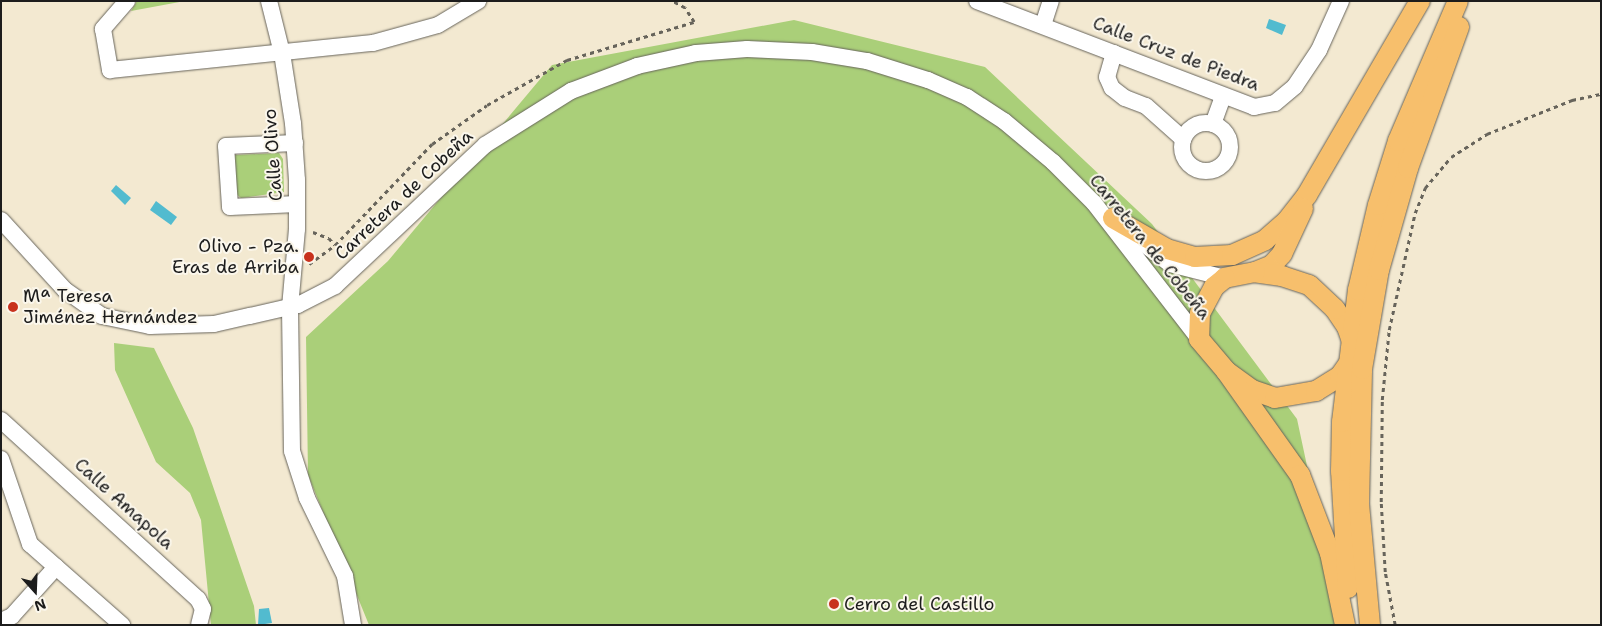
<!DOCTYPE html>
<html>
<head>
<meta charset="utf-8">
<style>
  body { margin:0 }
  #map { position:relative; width:1602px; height:626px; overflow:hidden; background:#f3e9d1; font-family:"Shantell Sans",sans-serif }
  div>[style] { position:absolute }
  .green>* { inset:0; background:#aacf79 }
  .water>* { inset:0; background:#52bbcf }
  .path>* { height:2.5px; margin-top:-1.25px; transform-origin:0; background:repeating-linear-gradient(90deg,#67645b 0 4px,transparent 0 8px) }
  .roads { filter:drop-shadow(0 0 1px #67645b) drop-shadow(0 0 1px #67645b) }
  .minor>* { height:16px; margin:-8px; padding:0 8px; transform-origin:8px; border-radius:8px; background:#fff }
  .minor>.ring { margin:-8px; padding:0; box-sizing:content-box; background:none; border:16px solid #fff; border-radius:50% }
  .major>* { height:20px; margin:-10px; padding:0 10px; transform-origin:10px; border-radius:10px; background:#f7bf6c }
  .dots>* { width:14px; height:14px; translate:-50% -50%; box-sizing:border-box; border:2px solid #fbf7ec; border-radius:50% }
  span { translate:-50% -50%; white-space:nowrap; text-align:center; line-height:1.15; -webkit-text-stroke:4px #fbf7ec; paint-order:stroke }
  .street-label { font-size:18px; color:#1c1c1c }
  .poi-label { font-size:18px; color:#1c1c1c }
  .right { translate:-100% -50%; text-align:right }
  .left { translate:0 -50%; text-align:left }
  .frame { position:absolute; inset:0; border:2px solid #1c1c1c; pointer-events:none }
  .north { position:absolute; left:10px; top:566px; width:50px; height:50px; -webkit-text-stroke:4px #fbf7ec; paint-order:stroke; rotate:160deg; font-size:14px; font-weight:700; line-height:20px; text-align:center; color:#1c1c1c }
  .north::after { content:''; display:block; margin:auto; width:18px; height:22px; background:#1c1c1c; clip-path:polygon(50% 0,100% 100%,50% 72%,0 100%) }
</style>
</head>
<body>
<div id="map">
  <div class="green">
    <div style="clip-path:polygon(137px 1px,185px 1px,131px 11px)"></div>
    <div style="clip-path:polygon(794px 20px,985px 67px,1152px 224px,1297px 419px,1341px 625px,369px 625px,308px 475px,306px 337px,388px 261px,552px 65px)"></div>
    <div style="clip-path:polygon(279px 153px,283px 159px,284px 192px,241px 198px,236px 194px,235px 155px)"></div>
    <div style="clip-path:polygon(114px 343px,154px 348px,193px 428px,254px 606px,256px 625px,211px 625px,201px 520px,190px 493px,156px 462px,115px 370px)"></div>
  </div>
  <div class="water">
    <div style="clip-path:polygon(1269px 19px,1286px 25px,1282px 35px,1266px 28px)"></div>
    <div style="clip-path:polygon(116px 185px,131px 198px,125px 205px,111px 191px)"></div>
    <div style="clip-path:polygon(156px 201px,177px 217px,171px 225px,150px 210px)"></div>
    <div style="clip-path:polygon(269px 608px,272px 623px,258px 625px,259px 609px)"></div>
  </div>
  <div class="path">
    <div style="left:313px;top:232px;width:17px;rotate:21deg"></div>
    <div style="left:329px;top:238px;width:9px;rotate:49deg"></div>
    <div style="left:309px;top:264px;width:32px;rotate:-36deg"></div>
    <div style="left:335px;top:245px;width:140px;rotate:-46.2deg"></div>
    <div style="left:432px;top:144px;width:67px;rotate:-35.3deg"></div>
    <div style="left:487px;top:105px;width:92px;rotate:-29.4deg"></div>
    <div style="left:567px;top:60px;width:133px;rotate:-16.7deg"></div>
    <div style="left:694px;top:22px;width:17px;rotate:-123deg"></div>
    <div style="left:685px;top:8px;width:15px;rotate:-152deg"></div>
    <div style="left:1395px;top:625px;width:54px;rotate:-100.7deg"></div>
    <div style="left:1385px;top:572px;width:70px;rotate:-93.3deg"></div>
    <div style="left:1381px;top:502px;width:102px;rotate:-89.4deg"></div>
    <div style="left:1382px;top:400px;width:70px;rotate:-84.3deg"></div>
    <div style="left:1389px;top:330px;width:120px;rotate:-77.5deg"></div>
    <div style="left:1415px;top:213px;width:27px;rotate:-68deg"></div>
    <div style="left:1425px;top:188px;width:40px;rotate:-50deg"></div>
    <div style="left:1451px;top:157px;width:43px;rotate:-32.6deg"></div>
    <div style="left:1487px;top:134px;width:92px;rotate:-21.8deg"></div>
    <div style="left:1572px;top:100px;width:30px;rotate:-12deg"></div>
  </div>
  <div class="roads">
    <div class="minor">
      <div style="left:127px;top:1px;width:37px;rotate:131deg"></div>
      <div style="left:103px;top:29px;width:42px;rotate:80.3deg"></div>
      <div style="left:110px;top:70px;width:264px;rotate:-5.9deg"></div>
      <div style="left:373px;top:43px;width:67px;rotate:-15.5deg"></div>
      <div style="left:438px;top:25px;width:47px;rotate:-31deg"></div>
      <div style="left:269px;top:1px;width:54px;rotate:76deg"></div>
      <div style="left:282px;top:53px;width:71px;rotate:81.1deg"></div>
      <div style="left:293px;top:123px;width:57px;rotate:86deg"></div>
      <div style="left:297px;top:180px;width:49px;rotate:90deg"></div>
      <div style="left:297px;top:229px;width:79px;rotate:95.1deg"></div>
      <div style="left:290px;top:308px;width:143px;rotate:89.2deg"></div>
      <div style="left:292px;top:451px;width:49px;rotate:72.3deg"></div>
      <div style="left:307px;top:498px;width:87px;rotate:64deg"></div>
      <div style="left:345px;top:576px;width:50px;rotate:80.7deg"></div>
      <div style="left:977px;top:1px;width:297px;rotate:20.9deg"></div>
      <div style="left:1254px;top:107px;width:21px;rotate:-11deg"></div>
      <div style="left:1275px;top:103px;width:26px;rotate:-40deg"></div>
      <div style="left:1295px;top:86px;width:43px;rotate:-56.3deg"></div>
      <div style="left:1319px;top:50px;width:54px;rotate:-65.8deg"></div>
      <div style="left:1043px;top:25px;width:25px;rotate:-72deg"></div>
      <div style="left:1114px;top:53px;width:25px;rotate:106deg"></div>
      <div style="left:1107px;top:77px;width:12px;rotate:66deg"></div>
      <div style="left:1112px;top:88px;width:16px;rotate:38deg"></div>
      <div style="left:1125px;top:98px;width:22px;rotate:21deg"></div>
      <div style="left:1146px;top:106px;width:50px;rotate:41.7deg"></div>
      <div class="ring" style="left:1182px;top:123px;width:32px;height:32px"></div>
      <div style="left:1213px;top:124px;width:30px;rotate:-70deg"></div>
      <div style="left:295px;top:143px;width:69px;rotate:177.5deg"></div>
      <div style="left:226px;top:146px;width:61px;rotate:86.2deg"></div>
      <div style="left:230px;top:207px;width:67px;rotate:-2.6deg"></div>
      <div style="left:1px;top:220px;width:95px;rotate:47.6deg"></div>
      <div style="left:65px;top:290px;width:45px;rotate:35.1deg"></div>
      <div style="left:102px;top:316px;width:49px;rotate:11.8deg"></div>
      <div style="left:150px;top:326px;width:64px;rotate:-1.8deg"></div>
      <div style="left:214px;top:324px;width:37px;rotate:-13deg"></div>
      <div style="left:250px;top:316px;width:49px;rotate:-12.9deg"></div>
      <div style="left:298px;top:305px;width:42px;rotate:-27.2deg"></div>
      <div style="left:335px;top:286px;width:206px;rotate:-43.2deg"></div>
      <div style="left:485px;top:145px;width:102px;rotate:-32.1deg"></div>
      <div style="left:571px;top:91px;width:71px;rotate:-20.7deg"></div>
      <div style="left:637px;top:66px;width:60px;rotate:-12.4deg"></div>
      <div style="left:696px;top:53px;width:51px;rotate:-4.5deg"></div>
      <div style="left:747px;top:49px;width:65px;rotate:2.6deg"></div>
      <div style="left:812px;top:52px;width:56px;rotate:9.3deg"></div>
      <div style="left:867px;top:61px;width:64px;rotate:17.3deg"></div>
      <div style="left:928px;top:80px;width:43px;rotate:23.6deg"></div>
      <div style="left:967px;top:97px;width:44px;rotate:33deg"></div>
      <div style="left:1004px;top:121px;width:64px;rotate:39.9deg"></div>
      <div style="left:1053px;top:162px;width:58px;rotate:45deg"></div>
      <div style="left:1094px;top:203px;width:172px;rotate:52.3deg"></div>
      <div style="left:1132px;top:235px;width:48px;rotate:37.3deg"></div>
      <div style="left:1170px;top:264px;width:57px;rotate:14.3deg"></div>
      <div style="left:1px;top:420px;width:266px;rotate:42.3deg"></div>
      <div style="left:198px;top:599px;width:11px;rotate:63deg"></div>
      <div style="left:203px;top:609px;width:16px;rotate:104deg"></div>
      <div style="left:1px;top:459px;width:90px;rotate:71.2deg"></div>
      <div style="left:30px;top:544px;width:123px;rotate:41.4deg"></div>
      <div style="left:1px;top:621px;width:12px;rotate:-24deg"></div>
      <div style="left:12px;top:616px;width:66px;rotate:-48.1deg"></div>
    </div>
    <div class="major">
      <div style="left:1113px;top:218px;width:62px;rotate:29.9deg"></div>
      <div style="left:1167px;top:249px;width:29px;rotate:16deg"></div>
      <div style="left:1195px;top:257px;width:37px;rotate:-3deg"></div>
      <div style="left:1232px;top:255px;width:36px;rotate:-24deg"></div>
      <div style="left:1265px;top:240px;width:28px;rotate:-41deg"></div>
      <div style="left:1286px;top:222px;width:34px;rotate:-52deg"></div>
      <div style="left:1307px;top:195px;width:225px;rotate:-59.8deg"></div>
      <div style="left:1255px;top:272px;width:18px;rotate:-22deg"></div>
      <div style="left:1272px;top:265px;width:15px;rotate:-48deg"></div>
      <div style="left:1282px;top:254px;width:50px;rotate:-65deg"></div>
      <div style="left:1226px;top:371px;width:32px;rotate:36deg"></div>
      <div style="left:1252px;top:390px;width:24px;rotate:19deg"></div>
      <div style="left:1275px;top:398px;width:42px;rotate:-9.7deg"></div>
      <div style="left:1316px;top:391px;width:28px;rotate:-32deg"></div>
      <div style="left:1340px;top:376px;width:28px;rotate:-55deg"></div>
      <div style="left:1356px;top:353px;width:28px;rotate:-109deg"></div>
      <div style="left:1347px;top:327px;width:22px;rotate:-124deg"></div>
      <div style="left:1335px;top:309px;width:35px;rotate:-137deg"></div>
      <div style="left:1309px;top:285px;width:28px;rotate:-162deg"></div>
      <div style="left:1282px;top:276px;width:27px;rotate:-172deg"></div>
      <div style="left:1255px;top:272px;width:31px;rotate:169deg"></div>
      <div style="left:1225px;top:278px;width:14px;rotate:141deg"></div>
      <div style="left:1214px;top:287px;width:30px;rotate:118deg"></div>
      <div style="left:1200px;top:313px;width:26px;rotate:92deg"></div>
      <div style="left:1199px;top:339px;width:42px;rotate:49.8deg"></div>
      <div style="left:1226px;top:371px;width:128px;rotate:54.6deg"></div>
      <div style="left:1300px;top:475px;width:84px;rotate:69deg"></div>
      <div style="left:1330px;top:553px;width:74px;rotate:78.2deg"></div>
      <div style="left:1348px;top:588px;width:117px;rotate:-93.4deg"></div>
      <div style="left:1341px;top:471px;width:49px;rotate:-88.8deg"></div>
      <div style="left:1342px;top:422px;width:133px;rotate:-83.1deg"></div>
      <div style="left:1358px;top:290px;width:87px;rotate:-76.8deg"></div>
      <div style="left:1378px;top:205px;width:67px;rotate:-72.6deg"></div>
      <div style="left:1398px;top:141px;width:152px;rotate:-66.8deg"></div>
      <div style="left:1370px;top:625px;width:122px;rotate:-95.2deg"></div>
      <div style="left:1359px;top:503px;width:134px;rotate:-88.7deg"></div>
      <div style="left:1362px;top:369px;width:100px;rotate:-80.3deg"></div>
      <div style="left:1379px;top:270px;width:106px;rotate:-74.1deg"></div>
      <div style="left:1408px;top:168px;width:150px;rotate:-70.1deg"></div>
    </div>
  </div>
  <div class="dots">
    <div style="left:309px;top:257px;background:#c8321e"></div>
    <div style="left:13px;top:307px;background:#c8321e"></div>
    <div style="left:834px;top:604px;background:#c8321e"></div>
  </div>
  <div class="street-label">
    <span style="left:1176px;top:54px;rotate:21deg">Calle Cruz de Piedra</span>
    <span style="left:273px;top:155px;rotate:-94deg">Calle Olivo</span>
    <span style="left:404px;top:195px;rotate:-43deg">Carretera de Cobeña</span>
    <span style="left:1150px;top:247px;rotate:51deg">Carretera de Cobeña</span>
    <span style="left:124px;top:504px;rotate:42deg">Calle Amapola</span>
  </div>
  <div class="poi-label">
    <span class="right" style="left:299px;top:257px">Olivo - Pza.<br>Eras de Arriba</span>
    <span class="left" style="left:23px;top:307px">Mª Teresa<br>Jiménez Hernández</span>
    <span class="left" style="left:844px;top:604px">Cerro del Castillo</span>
  </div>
  <div class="frame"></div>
  <div class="north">N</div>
</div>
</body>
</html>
